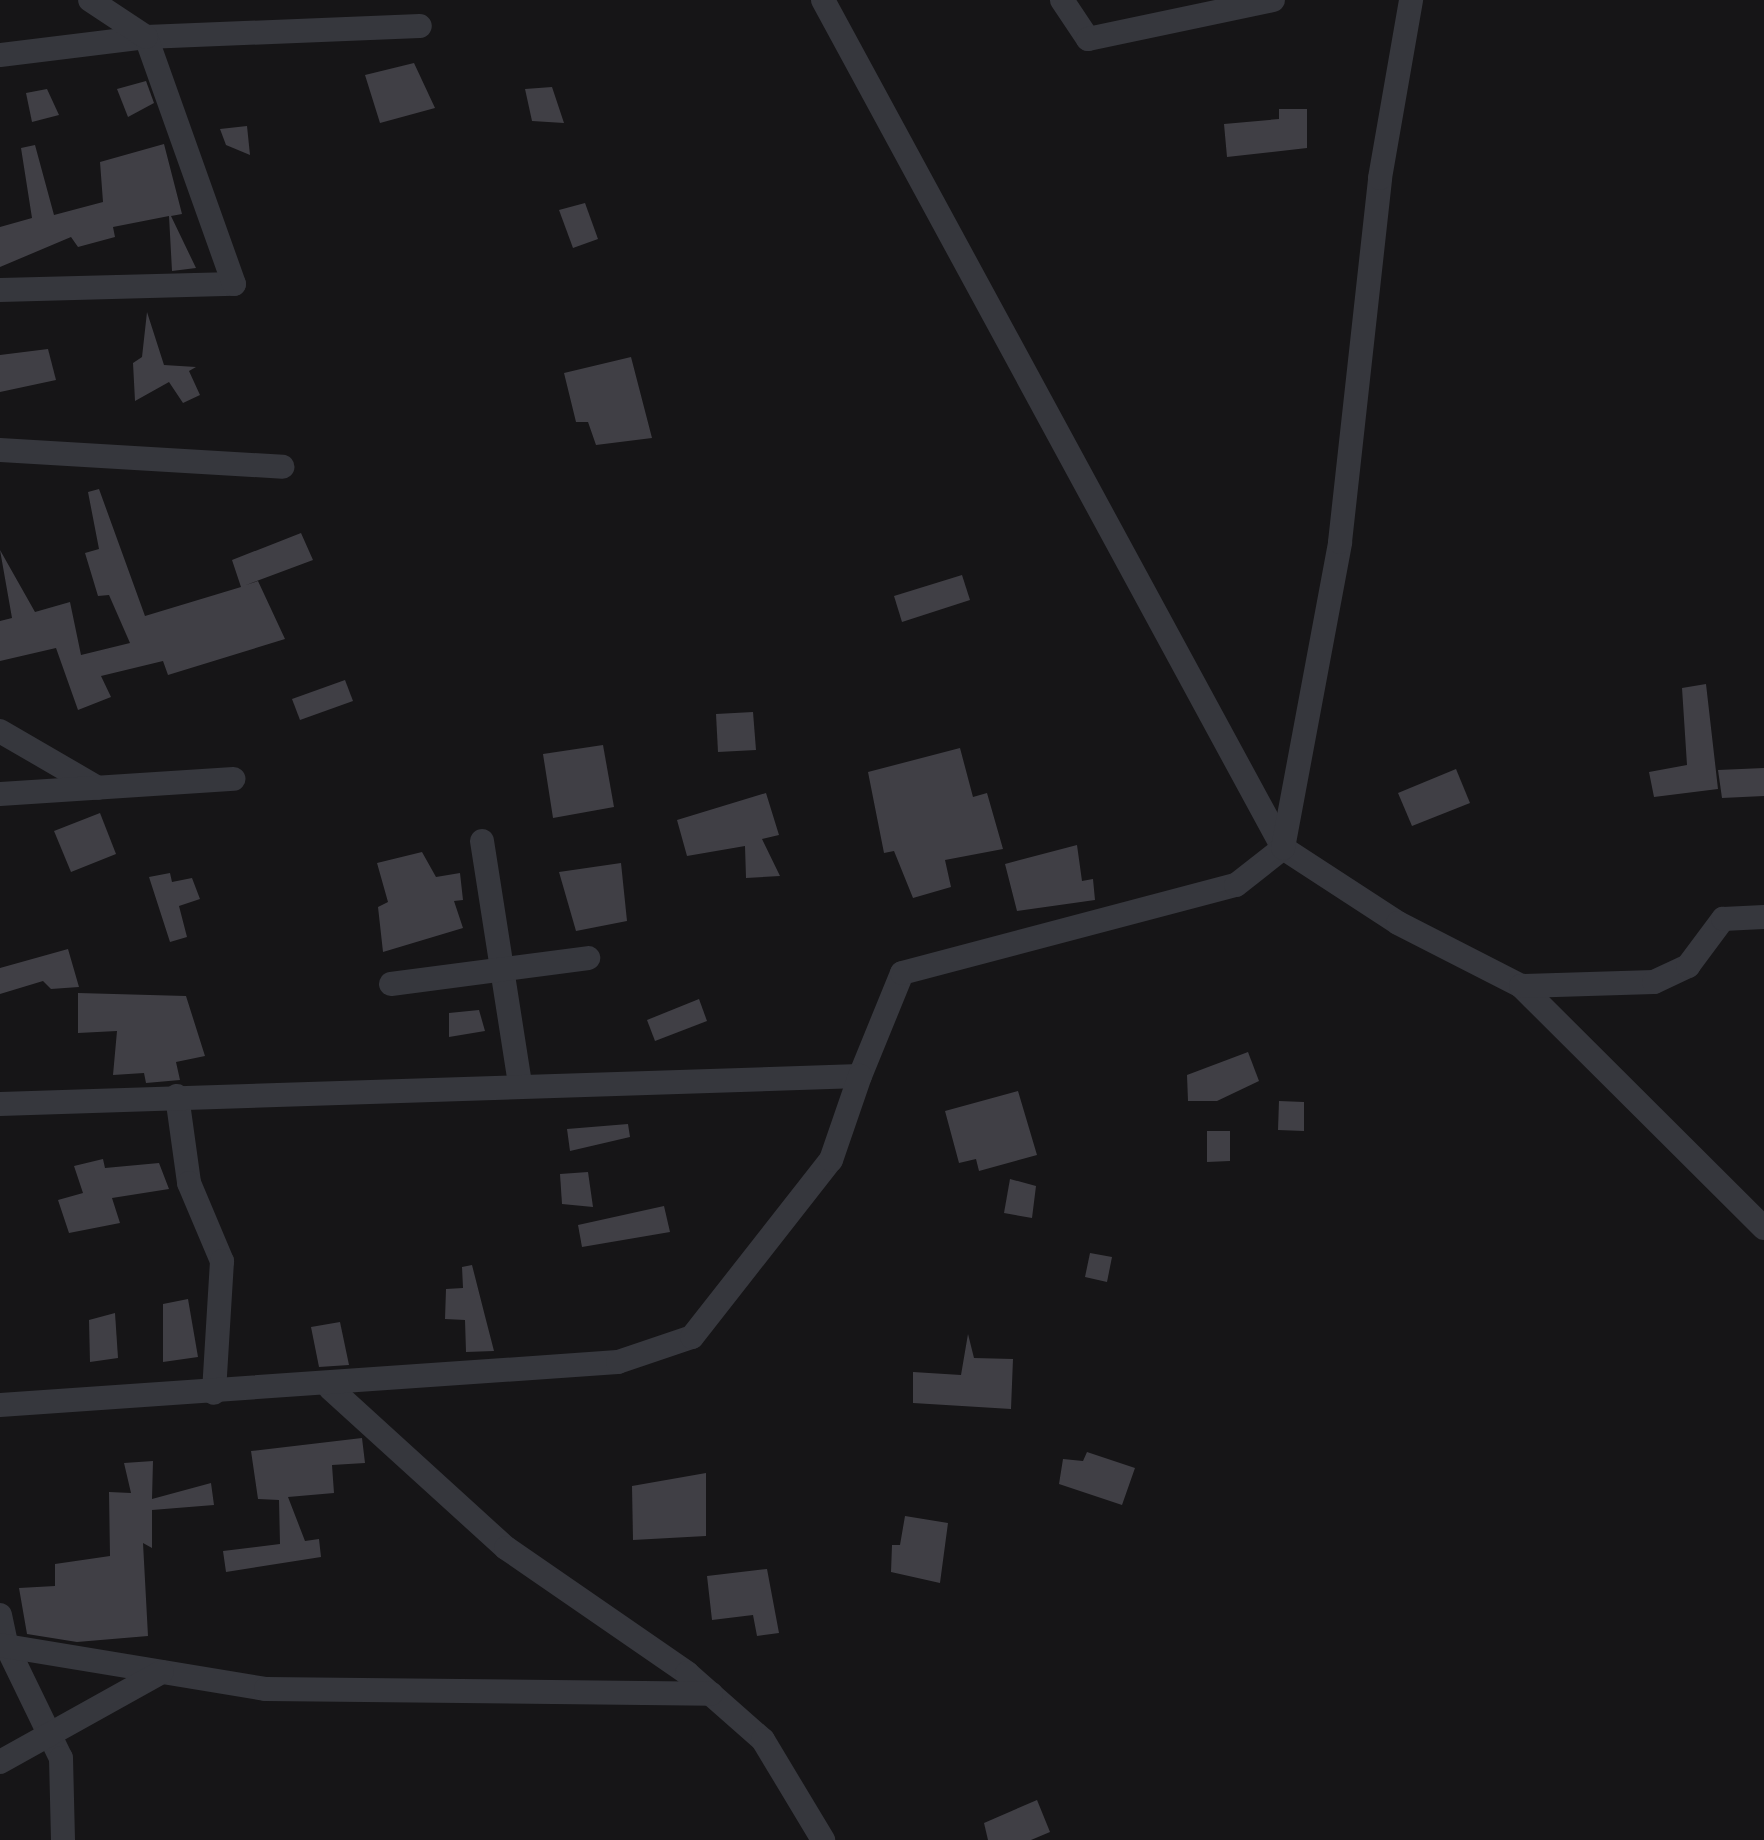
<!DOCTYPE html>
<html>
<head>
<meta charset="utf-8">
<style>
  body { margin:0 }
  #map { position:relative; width:1764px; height:1840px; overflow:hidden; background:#161517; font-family:Jost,sans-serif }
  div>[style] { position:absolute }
  .building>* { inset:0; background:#403f45 }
  .minor>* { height:24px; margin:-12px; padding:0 12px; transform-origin:12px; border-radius:12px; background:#36373d }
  span { translate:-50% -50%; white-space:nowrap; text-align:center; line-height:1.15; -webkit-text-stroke:8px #111012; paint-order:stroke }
</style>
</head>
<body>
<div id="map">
  <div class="building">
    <div style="clip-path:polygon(414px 63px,435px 108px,380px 123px,365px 75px)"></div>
    <div style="clip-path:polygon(146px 81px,154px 103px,128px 117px,117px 89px)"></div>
    <div style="clip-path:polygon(552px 87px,564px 123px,532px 121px,525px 89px)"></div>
    <div style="clip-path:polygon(47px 89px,59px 115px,32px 122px,26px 93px)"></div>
    <div style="clip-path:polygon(1279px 109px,1307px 109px,1307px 148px,1227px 157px,1224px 124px,1279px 119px)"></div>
    <div style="clip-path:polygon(247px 126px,250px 155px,226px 145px,220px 129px)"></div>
    <div style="clip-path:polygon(164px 144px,182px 214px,171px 216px,196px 268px,172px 271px,169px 216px,113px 227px,115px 237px,78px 247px,71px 237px,0 267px,0 227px,32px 218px,21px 148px,35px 145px,54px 215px,103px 202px,100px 162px)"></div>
    <div style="clip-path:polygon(585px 203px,598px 239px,573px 248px,559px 210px)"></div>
    <div style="clip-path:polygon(147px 312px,164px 365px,196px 367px,189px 371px,200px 395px,183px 403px,169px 382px,135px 401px,133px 363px,142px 357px)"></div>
    <div style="clip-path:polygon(48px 349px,56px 380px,0 392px,0 355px)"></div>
    <div style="clip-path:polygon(631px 357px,652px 438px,596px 445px,588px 422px,576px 422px,564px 373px)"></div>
    <div style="clip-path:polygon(99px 489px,145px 616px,241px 587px,232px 560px,301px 533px,313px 560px,246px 585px,258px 581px,285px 639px,168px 675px,163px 661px,101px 676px,111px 697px,78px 710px,56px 648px,0 661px,0 621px,12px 618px,0 550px,35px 612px,70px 602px,81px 655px,130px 643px,109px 595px,98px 596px,85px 553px,99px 549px,88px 492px)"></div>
    <div style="clip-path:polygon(962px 575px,970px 600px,902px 622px,894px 596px)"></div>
    <div style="clip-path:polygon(345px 680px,353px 701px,300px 720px,292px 699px)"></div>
    <div style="clip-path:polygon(1706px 684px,1718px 789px,1654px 797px,1649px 772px,1687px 765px,1682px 688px)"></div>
    <div style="clip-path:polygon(753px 712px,756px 750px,718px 752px,716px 714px)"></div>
    <div style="clip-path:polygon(603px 745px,614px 807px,553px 818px,543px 754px)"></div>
    <div style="clip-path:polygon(960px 748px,973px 797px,987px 793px,1003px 849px,945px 860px,951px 887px,913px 898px,894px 851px,884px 853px,868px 772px)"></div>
    <div style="clip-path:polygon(1764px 768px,1764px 796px,1722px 798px,1718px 770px)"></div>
    <div style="clip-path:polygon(1456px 769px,1470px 803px,1412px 826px,1398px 793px)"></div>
    <div style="clip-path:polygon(766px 793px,779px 835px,762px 839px,780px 876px,746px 878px,745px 846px,687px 856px,677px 820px)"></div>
    <div style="clip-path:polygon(100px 813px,116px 854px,71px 872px,54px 831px)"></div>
    <div style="clip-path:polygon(1077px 845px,1082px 881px,1093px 879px,1095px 900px,1017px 911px,1005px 864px)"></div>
    <div style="clip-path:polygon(422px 852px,436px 877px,460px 873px,463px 900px,454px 901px,463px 928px,383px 952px,378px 907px,388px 902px,377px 863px)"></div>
    <div style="clip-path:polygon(621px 863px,627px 921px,576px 931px,559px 872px)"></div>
    <div style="clip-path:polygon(170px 873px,172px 882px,192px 878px,200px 899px,179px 906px,187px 937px,170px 942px,149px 877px)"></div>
    <div style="clip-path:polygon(68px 949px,79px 987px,51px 989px,43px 981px,0 994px,0 968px)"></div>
    <div style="clip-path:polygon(78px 993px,186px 996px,205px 1056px,176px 1062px,180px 1080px,146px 1083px,144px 1073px,113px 1075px,117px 1031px,78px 1033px)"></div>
    <div style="clip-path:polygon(699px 999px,707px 1021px,655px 1041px,647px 1020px)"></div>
    <div style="clip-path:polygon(479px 1010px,485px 1031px,449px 1037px,449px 1013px)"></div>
    <div style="clip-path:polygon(1248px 1052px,1259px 1081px,1217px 1101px,1188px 1101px,1187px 1075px)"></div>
    <div style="clip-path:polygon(1018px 1091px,1037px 1155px,979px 1171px,976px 1159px,959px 1163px,945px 1111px)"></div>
    <div style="clip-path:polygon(1279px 1101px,1304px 1102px,1304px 1131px,1278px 1130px)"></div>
    <div style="clip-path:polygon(628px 1124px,630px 1137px,570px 1151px,567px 1129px)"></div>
    <div style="clip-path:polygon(1207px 1131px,1230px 1131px,1230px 1161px,1207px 1162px)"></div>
    <div style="clip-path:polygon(103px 1159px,105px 1168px,159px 1163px,169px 1189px,112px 1198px,120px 1223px,69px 1233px,58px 1200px,83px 1193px,74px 1166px)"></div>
    <div style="clip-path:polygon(588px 1172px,593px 1207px,562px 1204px,560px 1174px)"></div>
    <div style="clip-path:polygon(1010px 1179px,1036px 1186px,1032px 1218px,1004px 1213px)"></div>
    <div style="clip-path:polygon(664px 1206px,670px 1232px,582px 1247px,578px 1225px)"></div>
    <div style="clip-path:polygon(1090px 1253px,1112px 1257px,1107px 1282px,1085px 1277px)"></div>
    <div style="clip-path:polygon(472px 1265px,486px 1320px,494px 1351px,466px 1352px,465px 1320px,445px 1319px,446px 1289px,463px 1288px,462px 1267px)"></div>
    <div style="clip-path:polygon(188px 1299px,198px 1357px,163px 1362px,163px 1304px)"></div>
    <div style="clip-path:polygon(115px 1313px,118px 1358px,90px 1362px,89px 1320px)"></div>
    <div style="clip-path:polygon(340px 1322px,349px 1365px,319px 1367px,311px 1327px)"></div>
    <div style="clip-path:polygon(968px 1334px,974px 1358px,1013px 1359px,1011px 1409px,913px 1403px,913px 1372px,961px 1375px)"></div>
    <div style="clip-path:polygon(362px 1438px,365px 1463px,332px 1465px,334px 1493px,288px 1497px,305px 1541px,319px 1539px,321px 1557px,226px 1572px,223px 1551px,280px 1544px,279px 1500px,258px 1499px,251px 1451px)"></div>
    <div style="clip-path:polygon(1087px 1452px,1135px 1468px,1122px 1505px,1059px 1484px,1063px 1459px,1083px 1461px)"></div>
    <div style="clip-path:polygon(153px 1461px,152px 1499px,211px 1483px,214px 1505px,152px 1510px,152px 1548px,143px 1543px,148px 1636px,77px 1642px,27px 1634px,19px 1588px,55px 1586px,55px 1564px,110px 1556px,109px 1492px,131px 1493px,124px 1463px)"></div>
    <div style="clip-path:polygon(706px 1473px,706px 1536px,633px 1540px,632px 1486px)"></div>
    <div style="clip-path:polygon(905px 1516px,948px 1523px,940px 1583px,891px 1572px,892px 1545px,900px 1545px)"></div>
    <div style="clip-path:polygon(767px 1569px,779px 1633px,757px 1636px,753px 1615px,712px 1620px,707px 1576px)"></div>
    <div style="clip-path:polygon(1037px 1800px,1050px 1832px,1031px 1840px,988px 1840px,984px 1823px)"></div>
  </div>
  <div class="minor">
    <div style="left:823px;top:0;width:965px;rotate:61.52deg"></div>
    <div style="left:1283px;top:848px;width:137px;rotate:33.1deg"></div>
    <div style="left:1398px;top:923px;width:138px;rotate:27.1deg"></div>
    <div style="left:1521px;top:986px;width:343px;rotate:44.9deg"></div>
    <div style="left:1062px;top:0;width:47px;rotate:56.3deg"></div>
    <div style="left:1088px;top:39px;width:189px;rotate:-11.9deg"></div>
    <div style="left:0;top:55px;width:147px;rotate:-7deg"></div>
    <div style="left:146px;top:37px;width:274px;rotate:-2.3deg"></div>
    <div style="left:0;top:290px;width:234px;rotate:-1.5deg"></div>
    <div style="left:234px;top:284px;width:262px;rotate:-109.6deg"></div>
    <div style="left:146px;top:37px;width:67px;rotate:-146.5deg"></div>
    <div style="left:0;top:450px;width:283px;rotate:3.4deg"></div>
    <div style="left:0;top:731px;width:113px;rotate:30.2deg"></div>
    <div style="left:0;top:794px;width:234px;rotate:-3.7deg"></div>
    <div style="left:482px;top:841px;width:247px;rotate:81.1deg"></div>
    <div style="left:391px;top:984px;width:199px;rotate:-7.5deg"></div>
    <div style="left:1521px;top:986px;width:133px;rotate:-1.7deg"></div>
    <div style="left:1654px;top:982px;width:38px;rotate:-25deg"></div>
    <div style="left:1688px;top:966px;width:59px;rotate:-53.3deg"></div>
    <div style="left:1723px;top:919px;width:41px;rotate:-2.8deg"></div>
    <div style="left:177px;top:1096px;width:88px;rotate:82.1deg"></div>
    <div style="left:189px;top:1183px;width:85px;rotate:67.1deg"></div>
    <div style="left:222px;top:1261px;width:132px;rotate:93.5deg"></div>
    <div style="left:0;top:1104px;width:860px;rotate:-1.86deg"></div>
    <div style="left:860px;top:1076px;width:111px;rotate:-67.8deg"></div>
    <div style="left:902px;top:973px;width:345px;rotate:-14.8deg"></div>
    <div style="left:1236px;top:885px;width:60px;rotate:-38.2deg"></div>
    <div style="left:1283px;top:848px;width:311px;rotate:-79.4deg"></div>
    <div style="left:1340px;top:542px;width:366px;rotate:-83.7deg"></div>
    <div style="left:1380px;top:178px;width:181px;rotate:-80.1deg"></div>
    <div style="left:330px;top:1388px;width:238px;rotate:42.3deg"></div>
    <div style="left:506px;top:1548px;width:220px;rotate:34.6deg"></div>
    <div style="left:687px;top:1673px;width:101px;rotate:41.4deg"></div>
    <div style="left:763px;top:1740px;width:117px;rotate:59deg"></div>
    <div style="left:0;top:1405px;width:619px;rotate:-3.98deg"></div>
    <div style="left:618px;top:1362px;width:78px;rotate:-18.7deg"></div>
    <div style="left:692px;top:1337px;width:225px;rotate:-51.9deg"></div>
    <div style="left:831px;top:1160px;width:89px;rotate:-71deg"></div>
    <div style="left:0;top:1615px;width:33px;rotate:78deg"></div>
    <div style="left:7px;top:1647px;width:123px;rotate:64.1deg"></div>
    <div style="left:61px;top:1758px;width:82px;rotate:88.6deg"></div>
    <div style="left:0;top:1645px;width:270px;rotate:9.4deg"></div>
    <div style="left:266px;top:1689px;width:445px;rotate:0.6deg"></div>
    <div style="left:0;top:1762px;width:185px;rotate:-29.1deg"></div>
  </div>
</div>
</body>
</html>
